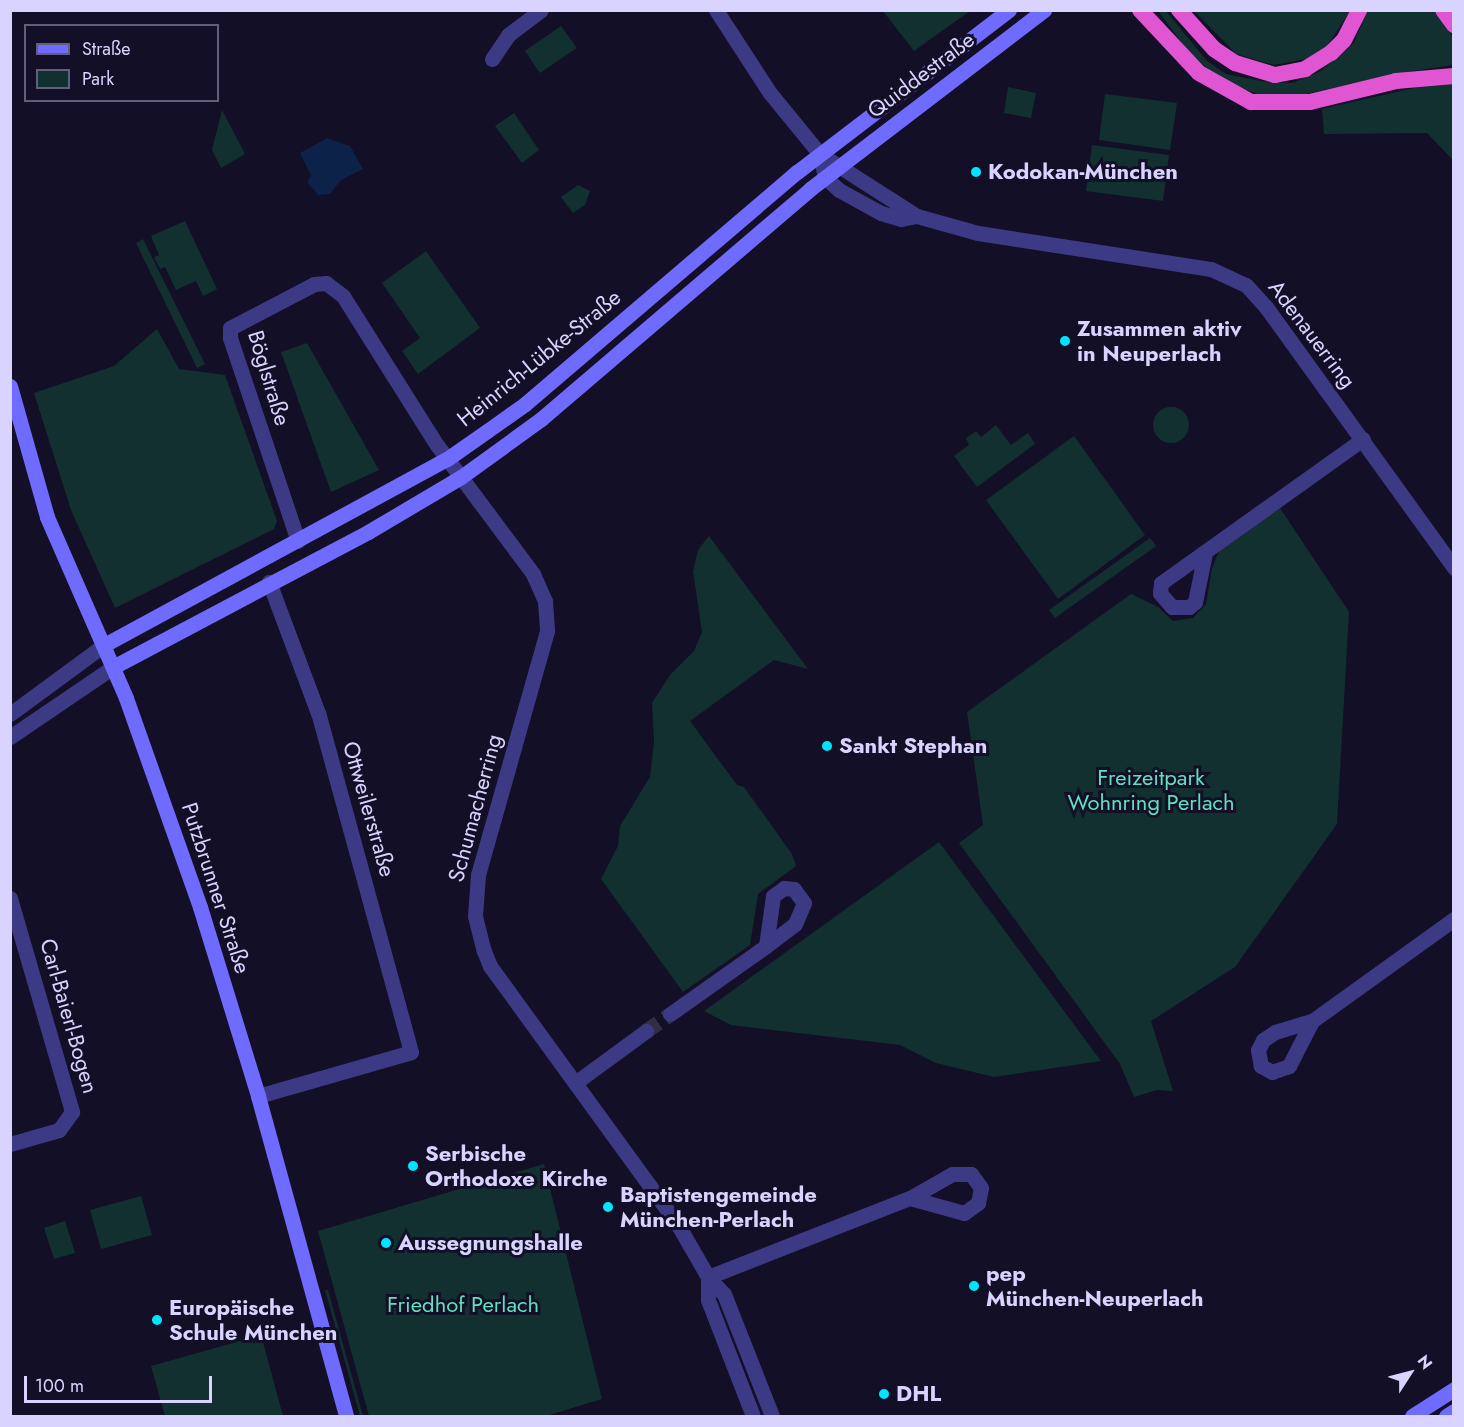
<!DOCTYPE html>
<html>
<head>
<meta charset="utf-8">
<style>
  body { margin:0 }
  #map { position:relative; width:1464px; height:1427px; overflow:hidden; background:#130f26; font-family:Jost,sans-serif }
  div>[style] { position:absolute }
  .green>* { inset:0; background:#12302f }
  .round { border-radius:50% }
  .water>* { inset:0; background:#0c2248 }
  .minor-tunnel>* { height:15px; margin-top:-7.5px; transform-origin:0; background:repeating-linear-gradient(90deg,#312d47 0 15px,transparent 0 23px) }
  .minor>* { height:15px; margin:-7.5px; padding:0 7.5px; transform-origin:7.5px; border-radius:7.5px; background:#3d3a85 }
  .secondary>* { height:15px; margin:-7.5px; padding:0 7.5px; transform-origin:7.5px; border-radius:7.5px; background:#6f6bff }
  .trunk>* { height:16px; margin:-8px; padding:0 8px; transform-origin:8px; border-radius:8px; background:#e055d1 }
  .dots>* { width:16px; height:16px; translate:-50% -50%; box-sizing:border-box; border:3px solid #130f26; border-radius:50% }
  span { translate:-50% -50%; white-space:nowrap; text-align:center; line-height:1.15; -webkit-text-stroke:6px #130f26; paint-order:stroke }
  .street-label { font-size:22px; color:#d9d4ff }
  .poi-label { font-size:22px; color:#d9d4ff; font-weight:700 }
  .left { translate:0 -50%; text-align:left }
  .park-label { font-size:22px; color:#5fe0c0 }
  .frame { position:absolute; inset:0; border:12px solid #d9d4ff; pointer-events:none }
  .legend { position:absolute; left:24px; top:24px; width:195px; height:78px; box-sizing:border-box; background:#130f26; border:2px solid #625e7d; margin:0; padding:8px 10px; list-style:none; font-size:18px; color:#d9d4ff }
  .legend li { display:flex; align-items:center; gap:12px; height:30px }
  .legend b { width:30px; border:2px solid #625e7d }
  .north { position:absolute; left:1380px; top:1343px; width:60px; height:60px; -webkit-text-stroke:4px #130f26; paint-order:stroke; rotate:54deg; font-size:16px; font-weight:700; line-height:24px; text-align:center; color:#d9d4ff }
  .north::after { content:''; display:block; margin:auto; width:21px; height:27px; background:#d9d4ff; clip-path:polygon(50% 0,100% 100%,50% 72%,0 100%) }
  .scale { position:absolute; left:24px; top:1376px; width:188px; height:27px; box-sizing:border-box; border:3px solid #d9d4ff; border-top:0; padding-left:8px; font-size:18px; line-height:21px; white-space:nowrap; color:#d9d4ff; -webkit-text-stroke:4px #130f26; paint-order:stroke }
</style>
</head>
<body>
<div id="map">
  <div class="green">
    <div style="clip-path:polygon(883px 11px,970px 11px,914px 51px)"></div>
    <div style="clip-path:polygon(1158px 11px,1166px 11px,1207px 61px,1226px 74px,1261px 81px,1292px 83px,1321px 71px,1354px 43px,1367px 11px,1434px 11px,1453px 37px,1453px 65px,1399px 73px,1297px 96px,1265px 97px,1220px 80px,1189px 52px)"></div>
    <div style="clip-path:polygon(1194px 11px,1350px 11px,1328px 45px,1306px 59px,1274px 65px,1236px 54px)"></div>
    <div style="clip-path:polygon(561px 26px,577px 48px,540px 73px,525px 51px)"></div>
    <div style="clip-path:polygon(1444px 81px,1453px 82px,1453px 160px,1427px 133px,1324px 134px,1322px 109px)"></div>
    <div style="clip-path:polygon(1008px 87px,1036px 93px,1031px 118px,1004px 113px)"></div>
    <div style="clip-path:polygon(1105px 94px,1177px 103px,1170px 150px,1099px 140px)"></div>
    <div style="clip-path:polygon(222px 110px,245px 154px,221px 168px,212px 150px)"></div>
    <div style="clip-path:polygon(514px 113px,539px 150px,522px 163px,495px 126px)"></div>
    <div style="clip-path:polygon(1092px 145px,1169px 155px,1163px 201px,1086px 191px)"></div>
    <div style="clip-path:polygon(578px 185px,590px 191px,585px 205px,573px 213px,561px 197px)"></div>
    <div style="clip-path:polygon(185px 221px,217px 289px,203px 296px,196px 281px,176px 290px,165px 267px,160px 269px,154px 257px,159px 255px,151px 236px)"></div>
    <div style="clip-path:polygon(143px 239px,205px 364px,197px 368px,136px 243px)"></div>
    <div style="clip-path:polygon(426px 251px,480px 328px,418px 374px,402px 351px,420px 338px,382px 283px)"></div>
    <div style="clip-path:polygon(157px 329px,179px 369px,225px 375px,277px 521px,274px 529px,115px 608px,71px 510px,34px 393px,114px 366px)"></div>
    <div style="clip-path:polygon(307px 343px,379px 470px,331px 492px,281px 352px)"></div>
    <div class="round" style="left:1153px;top:407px;width:36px;height:36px"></div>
    <div style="clip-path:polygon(996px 425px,1011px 445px,1028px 433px,1035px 444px,977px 487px,954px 456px,969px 445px,966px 438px,976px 431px,981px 437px)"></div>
    <div style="clip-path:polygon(1074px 436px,1145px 535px,1058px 599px,986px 500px)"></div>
    <div style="clip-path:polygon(1280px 508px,1349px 612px,1337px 824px,1235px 967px,1151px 1021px,1173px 1091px,1157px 1090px,1134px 1097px,1120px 1064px,959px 843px,983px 825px,967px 712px,1131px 594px,1158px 607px,1173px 621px,1193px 618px,1206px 604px,1212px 568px,1219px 551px)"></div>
    <div style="clip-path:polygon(709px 536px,808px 669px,774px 660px,690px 721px,737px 785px,744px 787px,792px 854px,796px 866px,758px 894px,750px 945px,683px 992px,601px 879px,618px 846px,620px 826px,650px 777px,654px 742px,652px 703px,670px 675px,694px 651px,702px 632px,693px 571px,698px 550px)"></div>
    <div style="clip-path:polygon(1150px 538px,1156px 546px,1055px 618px,1049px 610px)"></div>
    <div style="clip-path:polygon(939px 842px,1101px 1061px,994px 1077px,936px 1063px,900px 1045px,731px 1025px,704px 1011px)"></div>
    <div style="clip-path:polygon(544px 1164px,602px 1399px,546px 1416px,369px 1416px,318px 1231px)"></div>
    <div style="clip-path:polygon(141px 1196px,152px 1235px,101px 1249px,90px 1210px)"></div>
    <div style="clip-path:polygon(65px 1221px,75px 1253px,54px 1259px,44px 1228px)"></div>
    <div style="clip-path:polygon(325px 1290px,328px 1290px,363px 1416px,360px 1416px)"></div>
    <div style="clip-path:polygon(261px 1335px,283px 1416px,165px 1416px,151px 1366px)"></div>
  </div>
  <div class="water">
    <div style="clip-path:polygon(327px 138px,350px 146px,363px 169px,341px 180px,330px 194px,318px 195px,307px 182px,311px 175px,300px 153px)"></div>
  </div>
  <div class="minor-tunnel">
    <div style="left:646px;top:1031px;width:29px;rotate:-35deg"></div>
  </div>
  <div class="minor">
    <div style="left:716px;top:10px;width:99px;rotate:57deg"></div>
    <div style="left:770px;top:93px;width:79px;rotate:50.7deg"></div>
    <div style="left:820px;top:154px;width:115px;rotate:32.6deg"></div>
    <div style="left:917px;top:216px;width:63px;rotate:15.6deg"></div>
    <div style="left:978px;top:233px;width:236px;rotate:8.8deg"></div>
    <div style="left:1211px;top:269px;width:38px;rotate:25deg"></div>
    <div style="left:1246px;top:285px;width:30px;rotate:48deg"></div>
    <div style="left:1266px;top:307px;width:322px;rotate:54.2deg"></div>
    <div style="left:492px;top:59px;width:29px;rotate:-56deg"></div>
    <div style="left:508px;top:35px;width:41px;rotate:-37.1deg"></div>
    <div style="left:820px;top:154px;width:24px;rotate:78deg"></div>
    <div style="left:825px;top:177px;width:19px;rotate:43deg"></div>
    <div style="left:839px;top:190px;width:48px;rotate:28.7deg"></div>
    <div style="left:881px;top:213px;width:21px;rotate:17deg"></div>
    <div style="left:901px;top:219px;width:16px;rotate:-11deg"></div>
    <div style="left:298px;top:541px;width:214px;rotate:-108.5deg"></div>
    <div style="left:230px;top:338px;width:10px;rotate:-90deg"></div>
    <div style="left:230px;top:328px;width:95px;rotate:-27.6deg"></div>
    <div style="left:314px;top:284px;width:12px;rotate:-5deg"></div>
    <div style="left:326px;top:283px;width:21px;rotate:37deg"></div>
    <div style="left:343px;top:296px;width:176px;rotate:57.8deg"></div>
    <div style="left:437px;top:445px;width:161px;rotate:53.3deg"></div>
    <div style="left:533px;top:574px;width:30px;rotate:66deg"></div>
    <div style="left:545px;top:601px;width:30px;rotate:86deg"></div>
    <div style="left:547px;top:631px;width:254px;rotate:105.8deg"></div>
    <div style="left:478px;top:875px;width:41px;rotate:94.2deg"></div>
    <div style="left:475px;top:916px;width:36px;rotate:76deg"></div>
    <div style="left:484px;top:951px;width:16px;rotate:68deg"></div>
    <div style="left:490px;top:966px;width:320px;rotate:54deg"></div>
    <div style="left:678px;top:1225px;width:60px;rotate:60deg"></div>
    <div style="left:708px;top:1277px;width:23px;rotate:47deg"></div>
    <div style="left:724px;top:1294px;width:131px;rotate:68.5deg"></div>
    <div style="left:1205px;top:553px;width:50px;rotate:101.5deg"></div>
    <div style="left:1195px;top:602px;width:8px;rotate:140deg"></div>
    <div style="left:1189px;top:607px;width:17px;rotate:180deg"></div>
    <div style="left:1172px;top:607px;width:18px;rotate:-131deg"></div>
    <div style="left:1160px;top:593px;width:10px;rotate:-84deg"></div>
    <div style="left:1161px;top:583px;width:248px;rotate:-35.5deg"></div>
    <div style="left:10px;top:714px;width:117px;rotate:-36.3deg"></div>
    <div style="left:10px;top:737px;width:125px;rotate:-34.2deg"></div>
    <div style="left:10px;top:898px;width:223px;rotate:73.8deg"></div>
    <div style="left:72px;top:1112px;width:22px;rotate:126deg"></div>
    <div style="left:59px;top:1130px;width:51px;rotate:164.1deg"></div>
    <div style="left:670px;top:1014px;width:118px;rotate:-35.3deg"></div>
    <div style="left:766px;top:946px;width:36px;rotate:-37deg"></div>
    <div style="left:795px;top:924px;width:23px;rotate:-67deg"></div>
    <div style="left:804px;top:903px;width:17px;rotate:-126deg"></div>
    <div style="left:794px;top:889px;width:10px;rotate:-174deg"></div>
    <div style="left:784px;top:888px;width:14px;rotate:144deg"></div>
    <div style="left:773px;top:896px;width:50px;rotate:98deg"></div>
    <div style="left:1312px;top:1021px;width:51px;rotate:117.1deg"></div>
    <div style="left:1289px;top:1066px;width:18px;rotate:161deg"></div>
    <div style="left:1272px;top:1072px;width:13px;rotate:-151deg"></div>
    <div style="left:1261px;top:1066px;width:16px;rotate:-101deg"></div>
    <div style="left:1258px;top:1050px;width:11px;rotate:-63deg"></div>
    <div style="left:1263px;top:1040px;width:14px;rotate:-34deg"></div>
    <div style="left:1275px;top:1032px;width:39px;rotate:-17deg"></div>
    <div style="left:1312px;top:1021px;width:175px;rotate:-35.7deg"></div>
    <div style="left:575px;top:1083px;width:88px;rotate:-36.2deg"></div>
    <div style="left:258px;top:1096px;width:159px;rotate:-16deg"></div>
    <div style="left:411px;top:1052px;width:352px;rotate:-105.3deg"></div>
    <div style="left:318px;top:713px;width:140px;rotate:-110.5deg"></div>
    <div style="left:708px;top:1277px;width:217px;rotate:-21.4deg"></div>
    <div style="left:910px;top:1198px;width:48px;rotate:-29.7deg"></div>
    <div style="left:952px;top:1174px;width:19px"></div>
    <div style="left:971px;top:1174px;width:17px;rotate:54deg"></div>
    <div style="left:981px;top:1188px;width:15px;rotate:101deg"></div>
    <div style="left:978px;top:1203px;width:17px;rotate:144deg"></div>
    <div style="left:964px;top:1213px;width:56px;rotate:-164.5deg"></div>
    <div style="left:708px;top:1277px;width:23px;rotate:90deg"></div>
    <div style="left:708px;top:1300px;width:124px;rotate:68.8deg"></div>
  </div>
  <div class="secondary">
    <div style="left:10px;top:386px;width:136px;rotate:74.2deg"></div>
    <div style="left:47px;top:517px;width:197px;rotate:66.4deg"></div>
    <div style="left:126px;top:698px;width:222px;rotate:70.5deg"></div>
    <div style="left:200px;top:907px;width:198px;rotate:72.9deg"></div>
    <div style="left:258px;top:1096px;width:332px;rotate:74.6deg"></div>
    <div style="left:104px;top:645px;width:390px;rotate:-28.5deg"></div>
    <div style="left:447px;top:459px;width:49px;rotate:-35deg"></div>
    <div style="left:487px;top:431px;width:47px;rotate:-35.4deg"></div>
    <div style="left:525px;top:404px;width:358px;rotate:-40.5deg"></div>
    <div style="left:797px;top:172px;width:267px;rotate:-37.4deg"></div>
    <div style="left:113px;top:667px;width:289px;rotate:-27.9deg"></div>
    <div style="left:368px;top:532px;width:108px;rotate:-30.6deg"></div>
    <div style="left:461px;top:477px;width:99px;rotate:-35.9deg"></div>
    <div style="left:541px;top:419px;width:354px;rotate:-40.5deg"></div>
    <div style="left:810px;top:189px;width:295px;rotate:-37.4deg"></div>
    <div style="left:1412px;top:1416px;width:50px;rotate:-32.7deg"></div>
    <div style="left:1446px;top:1416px;width:9px;rotate:-32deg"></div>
  </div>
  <div class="trunk">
    <div style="left:1140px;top:10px;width:86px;rotate:46.9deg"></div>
    <div style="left:1199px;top:73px;width:60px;rotate:29.1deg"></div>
    <div style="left:1251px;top:102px;width:59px"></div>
    <div style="left:1310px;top:102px;width:89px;rotate:-13.7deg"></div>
    <div style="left:1396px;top:81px;width:58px;rotate:-4.9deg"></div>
    <div style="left:1179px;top:10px;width:52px;rotate:48.1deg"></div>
    <div style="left:1214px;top:49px;width:25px;rotate:34deg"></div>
    <div style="left:1235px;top:63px;width:42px;rotate:16.7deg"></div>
    <div style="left:1275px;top:75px;width:31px;rotate:-11deg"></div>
    <div style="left:1305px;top:69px;width:31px;rotate:-32deg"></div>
    <div style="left:1331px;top:53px;width:18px;rotate:-45deg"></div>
    <div style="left:1344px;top:40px;width:34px;rotate:-63deg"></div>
    <div style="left:1443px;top:10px;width:19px;rotate:54deg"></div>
  </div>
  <div class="dots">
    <div style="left:976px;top:172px;background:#00e5ff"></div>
    <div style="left:1065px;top:341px;background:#00e5ff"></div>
    <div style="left:827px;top:746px;background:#00e5ff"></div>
    <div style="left:413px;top:1166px;background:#00e5ff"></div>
    <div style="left:608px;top:1207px;background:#00e5ff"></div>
    <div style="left:386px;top:1243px;background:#00e5ff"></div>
    <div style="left:974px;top:1286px;background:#00e5ff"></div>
    <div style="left:157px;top:1320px;background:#00e5ff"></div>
    <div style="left:884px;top:1394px;background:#00e5ff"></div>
  </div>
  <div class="street-label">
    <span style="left:921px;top:75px;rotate:-37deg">Quiddestraße</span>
    <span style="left:1312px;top:334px;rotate:53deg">Adenauerring</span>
    <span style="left:539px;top:358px;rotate:-39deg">Heinrich-Lübke-Straße</span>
    <span style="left:269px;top:378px;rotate:73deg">Böglstraße</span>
    <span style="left:475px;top:808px;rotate:-75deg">Schumacherring</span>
    <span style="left:369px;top:809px;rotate:74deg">Ottweilerstraße</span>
    <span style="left:216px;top:888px;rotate:72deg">Putzbrunner Straße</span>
    <span style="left:69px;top:1016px;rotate:74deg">Carl-Baierl-Bogen</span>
  </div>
  <div class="poi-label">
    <span class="left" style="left:988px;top:172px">Kodokan-München</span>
    <span class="left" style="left:1077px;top:341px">Zusammen aktiv<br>in Neuperlach</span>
    <span class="left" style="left:839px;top:746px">Sankt Stephan</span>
    <span class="left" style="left:425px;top:1166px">Serbische<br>Orthodoxe Kirche</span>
    <span class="left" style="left:620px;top:1207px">Baptistengemeinde<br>München-Perlach</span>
    <span class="left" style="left:398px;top:1243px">Aussegnungshalle</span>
    <span class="left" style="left:986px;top:1286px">pep<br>München-Neuperlach</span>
    <span class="left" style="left:169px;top:1320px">Europäische<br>Schule München</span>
    <span class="left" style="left:896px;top:1394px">DHL</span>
  </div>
  <div class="park-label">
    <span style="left:1151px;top:790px">Freizeitpark<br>Wohnring Perlach</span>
    <span style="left:463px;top:1305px">Friedhof Perlach</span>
  </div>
  <div class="frame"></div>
  <ul class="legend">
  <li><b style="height:8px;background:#6f6bff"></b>Straße</li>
  <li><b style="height:16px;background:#12302f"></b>Park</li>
  </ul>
  <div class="north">N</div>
  <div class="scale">100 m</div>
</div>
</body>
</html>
